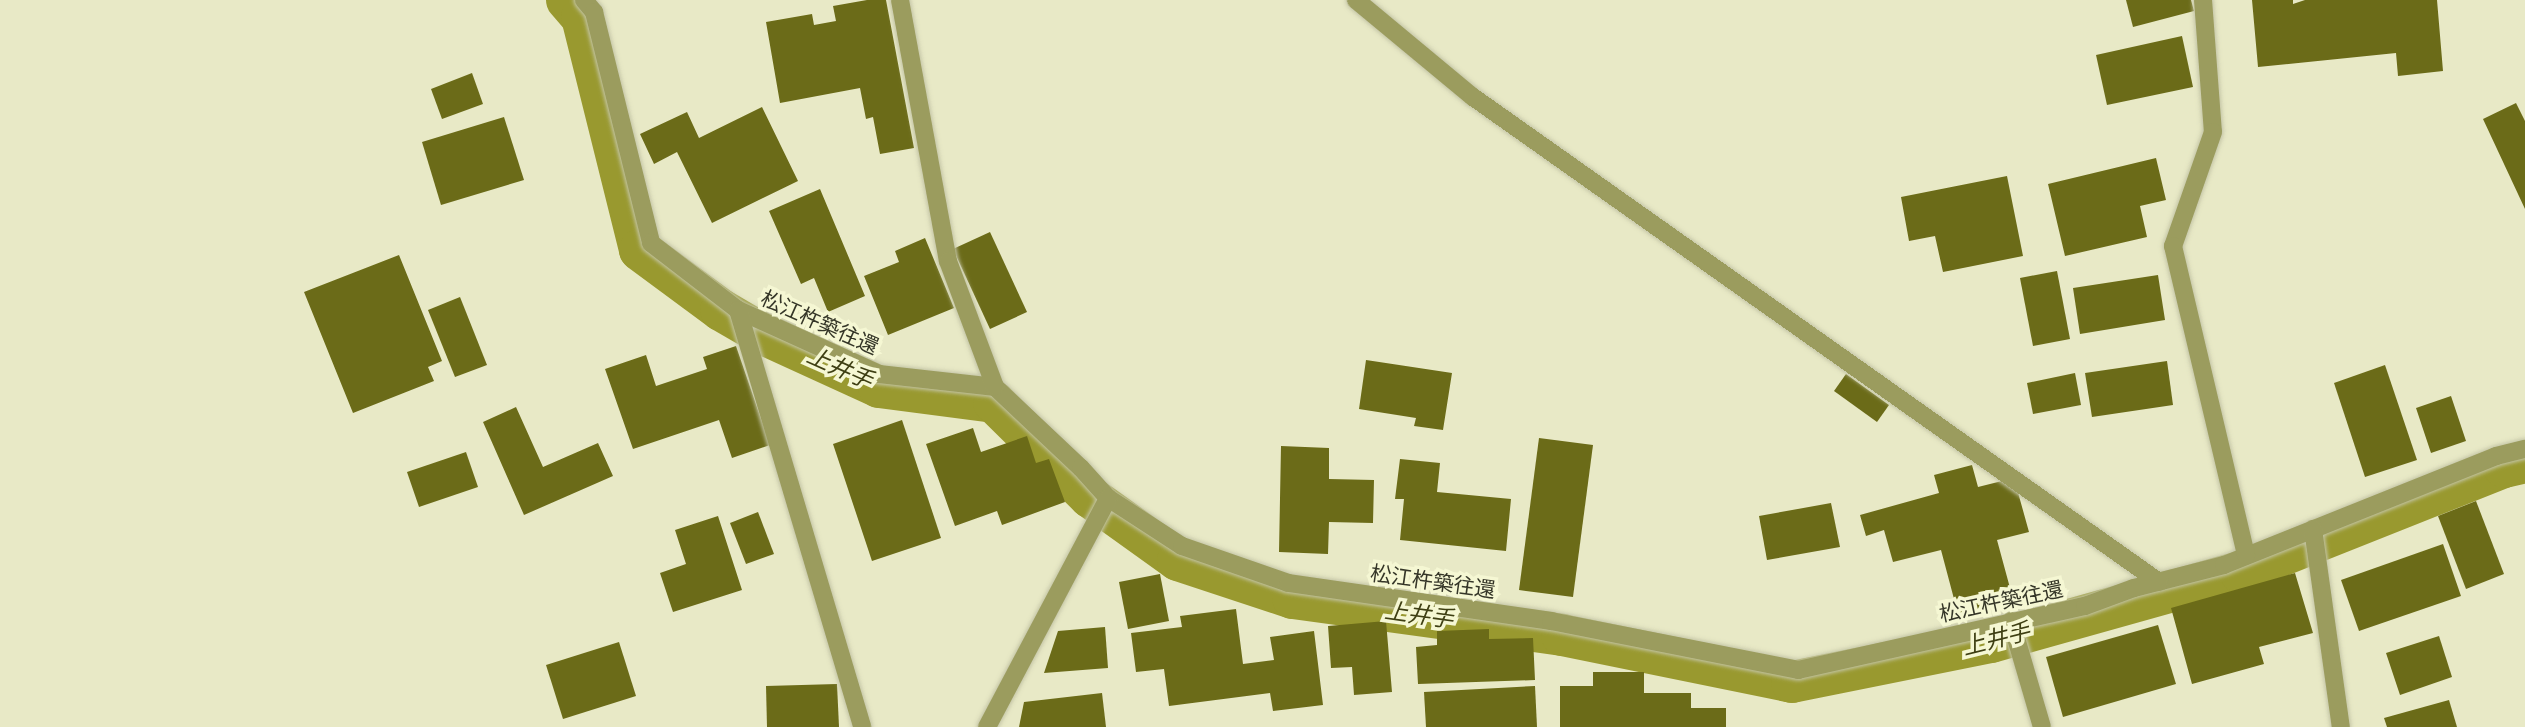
<!DOCTYPE html>
<html>
<head>
<meta charset="utf-8">
<style>
  body { margin:0 }
  #map { position:relative; width:2525px; height:727px; overflow:hidden; background:#e8e9c6; font-family:Quicksand,"Noto Sans JP",sans-serif }
  div>[style] { position:absolute }
  .canal>* { height:42px; margin:-21px; padding:0 21px; transform-origin:21px; border-radius:21px; background:#99992f }
  .building>* { inset:0; background:#6b6b18 }
  .roads { filter:drop-shadow(0 0 2px #c4c5a6) drop-shadow(0 0 2px #c4c5a6) }
  .street>* { height:18px; margin:-9px; padding:0 9px; transform-origin:9px; border-radius:9px; background:#9b9c5e }
  span { translate:-50% -50%; white-space:nowrap; text-align:center; line-height:1.15; -webkit-text-stroke:7px #f5f7d3; paint-order:stroke }
  .street-label { font-size:21px; color:#353628 }
  .water-label { font-size:23px; color:#3e3f13; font-style:italic }
</style>
</head>
<body>
<div id="map">
  <div class="canal">
    <div style="left:567px;top:0;width:23px;rotate:49deg"></div>
    <div style="left:582px;top:17px;width:240px;rotate:76deg"></div>
    <div style="left:640px;top:250px;width:101px;rotate:36.5deg"></div>
    <div style="left:721px;top:310px;width:44px;rotate:30.1deg"></div>
    <div style="left:759px;top:332px;width:132px;rotate:24.6deg"></div>
    <div style="left:879px;top:387px;width:116px;rotate:7.4deg"></div>
    <div style="left:994px;top:402px;width:135px;rotate:44.7deg"></div>
    <div style="left:1090px;top:497px;width:108px;rotate:35.6deg"></div>
    <div style="left:1178px;top:560px;width:121px;rotate:18.3deg"></div>
    <div style="left:1293px;top:598px;width:272px;rotate:7.8deg"></div>
    <div style="left:1562px;top:635px;width:235px;rotate:11.5deg"></div>
    <div style="left:1792px;top:682px;width:203px;rotate:-11.4deg"></div>
    <div style="left:1991px;top:642px;width:259px;rotate:-15.7deg"></div>
    <div style="left:2240px;top:572px;width:284px;rotate:-21.7deg"></div>
    <div style="left:2504px;top:467px;width:22px;rotate:-13deg"></div>
  </div>
  <div class="building">
    <div style="clip-path:polygon(867px 0,886px 0,914px 148px,880px 154px,873px 117px,866px 119px,860px 88px,780px 103px,766px 22px,812px 14px,814px 25px,836px 21px,833px 6px)"></div>
    <div style="clip-path:polygon(2126px 0,2191px 0,2194px 11px,2133px 27px)"></div>
    <div style="clip-path:polygon(2252px 0,2293px 0,2293px 4px,2305px 0,2437px 0,2443px 71px,2398px 76px,2396px 53px,2258px 67px)"></div>
    <div style="clip-path:polygon(2182px 36px,2193px 87px,2107px 105px,2096px 55px)"></div>
    <div style="clip-path:polygon(472px 73px,483px 104px,442px 119px,431px 89px)"></div>
    <div style="clip-path:polygon(2516px 103px,2525px 121px,2525px 209px,2483px 119px)"></div>
    <div style="clip-path:polygon(762px 107px,798px 181px,712px 223px,677px 152px,654px 164px,640px 134px,687px 112px,699px 138px)"></div>
    <div style="clip-path:polygon(504px 117px,524px 180px,441px 205px,422px 142px)"></div>
    <div style="clip-path:polygon(2156px 158px,2166px 200px,2140px 206px,2147px 237px,2065px 256px,2048px 184px)"></div>
    <div style="clip-path:polygon(2007px 176px,2023px 256px,1943px 272px,1935px 236px,1909px 241px,1901px 197px)"></div>
    <div style="clip-path:polygon(820px 189px,865px 296px,828px 312px,814px 278px,801px 284px,769px 211px)"></div>
    <div style="clip-path:polygon(990px 232px,1027px 312px,990px 329px,953px 249px)"></div>
    <div style="clip-path:polygon(925px 238px,954px 308px,888px 335px,864px 276px,899px 262px,895px 251px)"></div>
    <div style="clip-path:polygon(399px 255px,442px 361px,428px 367px,434px 381px,353px 413px,304px 292px)"></div>
    <div style="clip-path:polygon(2057px 271px,2070px 339px,2033px 346px,2020px 278px)"></div>
    <div style="clip-path:polygon(2158px 275px,2165px 320px,2080px 334px,2073px 288px)"></div>
    <div style="clip-path:polygon(460px 297px,487px 365px,455px 377px,428px 310px)"></div>
    <div style="clip-path:polygon(736px 346px,770px 445px,732px 458px,719px 420px,633px 449px,605px 369px,646px 355px,656px 386px,707px 369px,703px 357px)"></div>
    <div style="clip-path:polygon(1366px 360px,1452px 373px,1443px 430px,1414px 426px,1416px 418px,1359px 409px)"></div>
    <div style="clip-path:polygon(2167px 361px,2173px 405px,2092px 417px,2085px 373px)"></div>
    <div style="clip-path:polygon(2385px 365px,2417px 460px,2365px 477px,2334px 383px)"></div>
    <div style="clip-path:polygon(2075px 373px,2081px 405px,2033px 414px,2027px 383px)"></div>
    <div style="clip-path:polygon(1846px 374px,1889px 405px,1877px 422px,1834px 391px)"></div>
    <div style="clip-path:polygon(2451px 396px,2466px 441px,2431px 453px,2416px 408px)"></div>
    <div style="clip-path:polygon(516px 407px,543px 467px,598px 443px,613px 476px,524px 515px,483px 422px)"></div>
    <div style="clip-path:polygon(902px 420px,941px 538px,872px 561px,833px 444px)"></div>
    <div style="clip-path:polygon(973px 428px,981px 452px,1027px 436px,1036px 463px,1049px 459px,1065px 502px,1002px 525px,997px 511px,955px 526px,926px 444px)"></div>
    <div style="clip-path:polygon(1539px 438px,1593px 445px,1573px 597px,1519px 590px)"></div>
    <div style="clip-path:polygon(1281px 446px,1329px 448px,1329px 479px,1374px 480px,1373px 523px,1329px 522px,1328px 554px,1279px 552px)"></div>
    <div style="clip-path:polygon(466px 452px,478px 487px,419px 507px,407px 472px)"></div>
    <div style="clip-path:polygon(1400px 459px,1440px 463px,1437px 492px,1511px 499px,1506px 551px,1400px 540px,1404px 499px,1395px 499px)"></div>
    <div style="clip-path:polygon(1972px 465px,1978px 487px,2014px 478px,2029px 532px,1997px 540px,2013px 599px,1958px 614px,1941px 550px,1893px 562px,1884px 530px,1866px 536px,1860px 515px,1939px 493px,1934px 475px)"></div>
    <div style="clip-path:polygon(2476px 501px,2504px 574px,2466px 589px,2438px 516px)"></div>
    <div style="clip-path:polygon(1831px 503px,1840px 547px,1767px 560px,1759px 516px)"></div>
    <div style="clip-path:polygon(758px 512px,774px 554px,746px 564px,730px 523px)"></div>
    <div style="clip-path:polygon(718px 516px,742px 590px,673px 612px,660px 573px,686px 564px,675px 530px)"></div>
    <div style="clip-path:polygon(2443px 544px,2461px 596px,2359px 631px,2341px 580px)"></div>
    <div style="clip-path:polygon(2295px 573px,2313px 633px,2259px 647px,2264px 664px,2192px 684px,2171px 608px)"></div>
    <div style="clip-path:polygon(1160px 574px,1169px 621px,1128px 629px,1119px 582px)"></div>
    <div style="clip-path:polygon(1236px 609px,1243px 664px,1274px 660px,1270px 637px,1314px 631px,1323px 705px,1273px 711px,1270px 693px,1169px 706px,1164px 669px,1136px 672px,1131px 633px,1182px 627px,1180px 616px)"></div>
    <div style="clip-path:polygon(1386px 621px,1392px 692px,1354px 695px,1352px 667px,1331px 668px,1328px 626px)"></div>
    <div style="clip-path:polygon(2158px 625px,2176px 684px,2063px 717px,2046px 657px)"></div>
    <div style="clip-path:polygon(1105px 627px,1108px 668px,1044px 673px,1058px 631px)"></div>
    <div style="clip-path:polygon(1489px 629px,1489px 639px,1533px 638px,1535px 680px,1418px 684px,1416px 647px,1437px 645px,1437px 631px)"></div>
    <div style="clip-path:polygon(2439px 636px,2452px 677px,2400px 695px,2386px 653px)"></div>
    <div style="clip-path:polygon(619px 642px,636px 696px,563px 719px,546px 665px)"></div>
    <div style="clip-path:polygon(1593px 672px,1644px 672px,1644px 693px,1691px 693px,1691px 708px,1726px 708px,1726px 727px,1560px 727px,1560px 686px,1593px 686px)"></div>
    <div style="clip-path:polygon(837px 684px,839px 727px,767px 727px,766px 686px)"></div>
    <div style="clip-path:polygon(1535px 686px,1537px 727px,1426px 727px,1424px 692px)"></div>
    <div style="clip-path:polygon(1102px 693px,1106px 727px,1019px 727px,1024px 702px)"></div>
    <div style="clip-path:polygon(2449px 700px,2457px 727px,2387px 727px,2384px 718px)"></div>
  </div>
  <div class="roads">
    <div class="street">
      <div style="left:584px;top:0;width:16px;rotate:50deg"></div>
      <div style="left:594px;top:12px;width:238px;rotate:76.1deg"></div>
      <div style="left:651px;top:243px;width:110px;rotate:37.6deg"></div>
      <div style="left:738px;top:310px;width:155px;rotate:24.4deg"></div>
      <div style="left:879px;top:374px;width:117px;rotate:6.4deg"></div>
      <div style="left:995px;top:387px;width:118px;rotate:43.3deg"></div>
      <div style="left:1081px;top:468px;width:40px;rotate:48deg"></div>
      <div style="left:1108px;top:498px;width:88px;rotate:33deg"></div>
      <div style="left:1182px;top:546px;width:112px;rotate:19.2deg"></div>
      <div style="left:1288px;top:583px;width:266px;rotate:8.2deg"></div>
      <div style="left:1551px;top:621px;width:252px;rotate:11.2deg"></div>
      <div style="left:1798px;top:670px;width:294px;rotate:-12.6deg"></div>
      <div style="left:2085px;top:606px;width:52px;rotate:-20.2deg"></div>
      <div style="left:2134px;top:588px;width:93px;rotate:-14.3deg"></div>
      <div style="left:2224px;top:565px;width:293px;rotate:-21.8deg"></div>
      <div style="left:2496px;top:456px;width:30px;rotate:-14deg"></div>
      <div style="left:900px;top:0;width:265px;rotate:79.6deg"></div>
      <div style="left:948px;top:261px;width:134px;rotate:69.5deg"></div>
      <div style="left:1356px;top:0;width:152px;rotate:39.7deg"></div>
      <div style="left:1473px;top:97px;width:840px;rotate:35.26deg"></div>
      <div style="left:2203px;top:0;width:132px;rotate:85.7deg"></div>
      <div style="left:2213px;top:132px;width:121px;rotate:109.3deg"></div>
      <div style="left:2173px;top:246px;width:318px;rotate:76.7deg"></div>
      <div style="left:738px;top:310px;width:435px;rotate:73.4deg"></div>
      <div style="left:2313px;top:529px;width:200px;rotate:82deg"></div>
      <div style="left:2011px;top:621px;width:110px;rotate:73.7deg"></div>
      <div style="left:987px;top:727px;width:259px;rotate:-62.1deg"></div>
    </div>
  </div>
  <div class="street-label">
    <span style="left:820px;top:322px;rotate:24deg">松江杵築往還</span>
    <span style="left:1433px;top:581px;rotate:8deg">松江杵築往還</span>
    <span style="left:2001px;top:601px;rotate:-12deg">松江杵築往還</span>
  </div>
  <div class="water-label">
    <span style="left:840px;top:368px;rotate:24deg">上井手</span>
    <span style="left:1419px;top:615px;rotate:8deg">上井手</span>
    <span style="left:1996px;top:639px;rotate:-14deg">上井手</span>
  </div>
</div>
</body>
</html>
